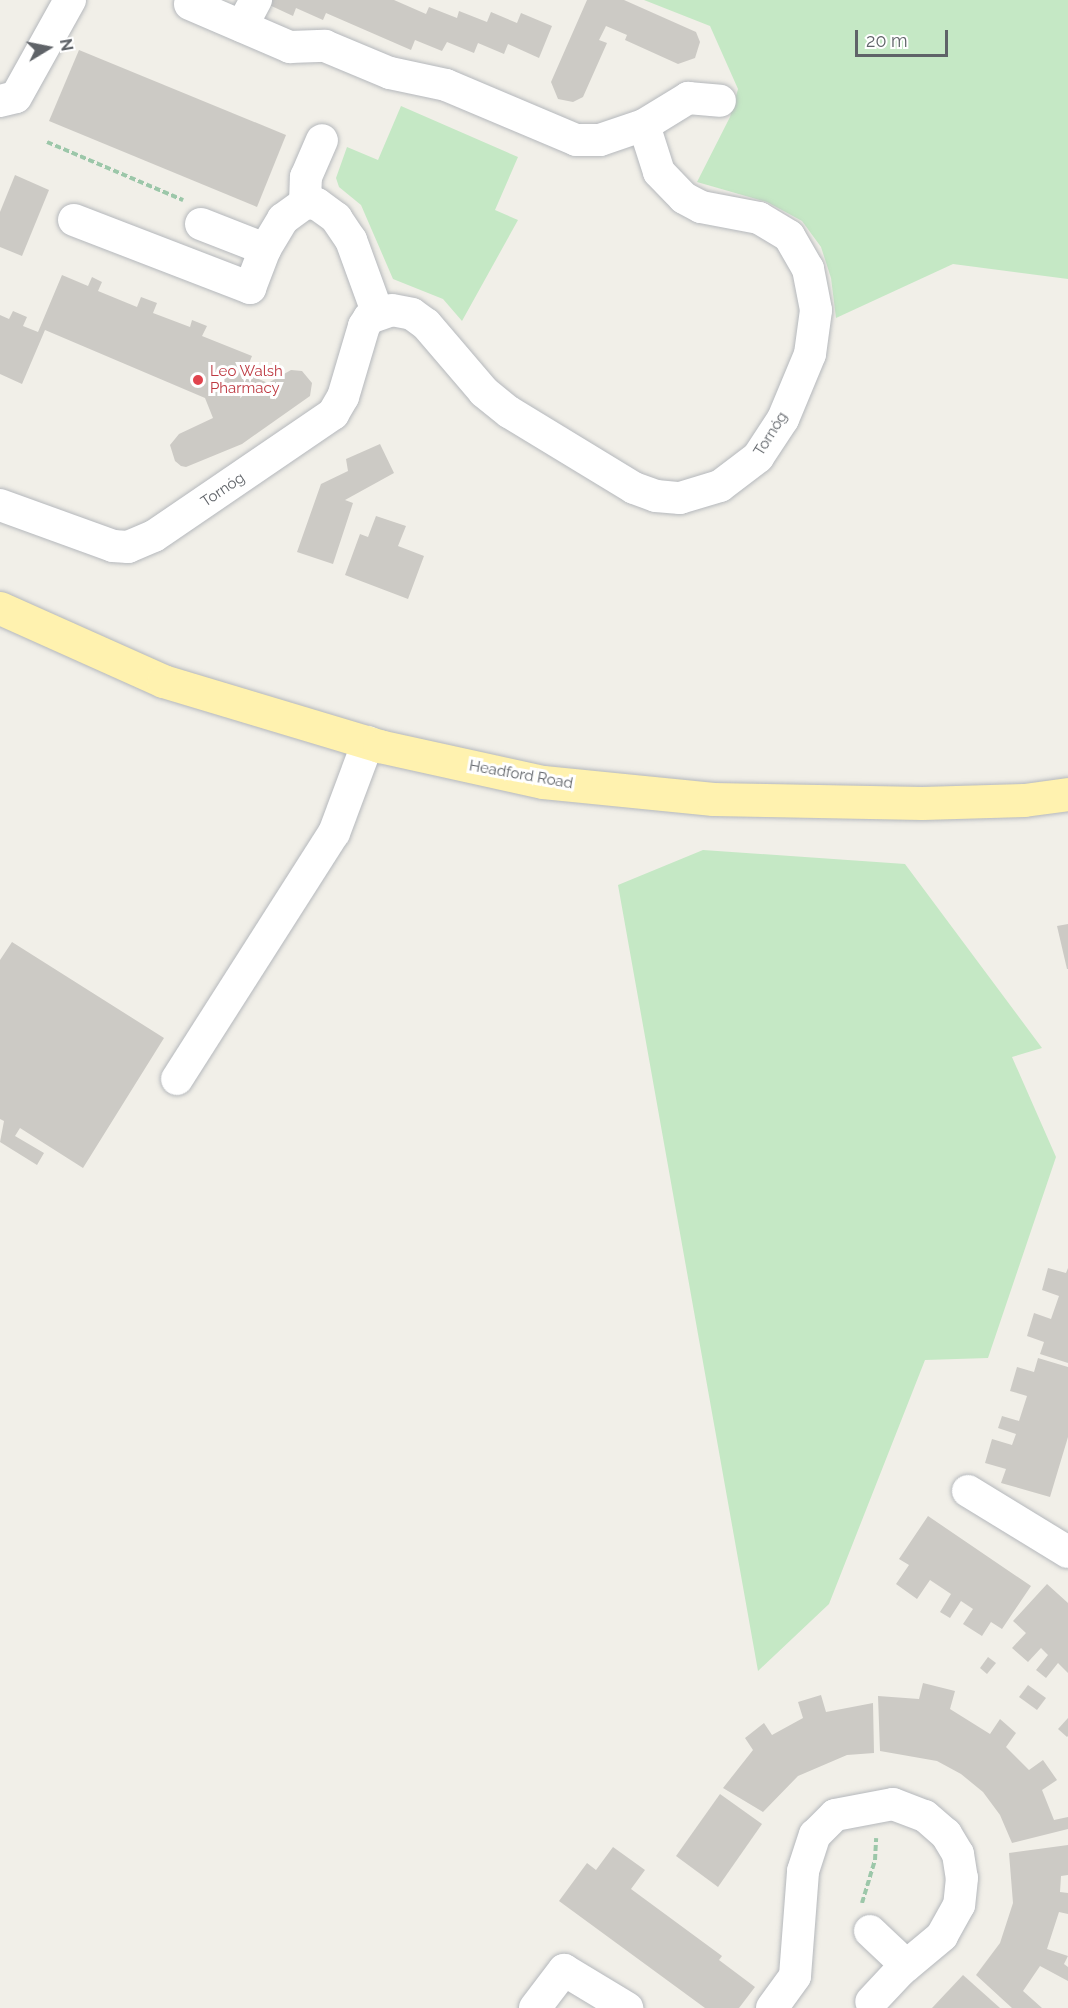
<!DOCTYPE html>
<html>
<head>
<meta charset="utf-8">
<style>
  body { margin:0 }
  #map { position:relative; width:1068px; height:2008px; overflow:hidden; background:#f1efe8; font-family:Raleway,sans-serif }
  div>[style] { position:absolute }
  .green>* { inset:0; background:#c5e8c5 }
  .building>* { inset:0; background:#cccac5 }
  .path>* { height:4px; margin-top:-2px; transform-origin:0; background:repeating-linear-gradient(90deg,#9cc7a9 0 6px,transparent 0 9px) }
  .roads { filter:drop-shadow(0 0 2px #b5b8bc) drop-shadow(0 0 2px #b5b8bc) }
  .minor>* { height:32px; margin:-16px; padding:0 16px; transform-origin:16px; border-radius:16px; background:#fff }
  .major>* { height:33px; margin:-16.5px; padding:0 16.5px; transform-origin:16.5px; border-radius:16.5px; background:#fff2af }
  .dots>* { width:16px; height:16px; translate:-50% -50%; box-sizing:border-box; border:3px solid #fff; border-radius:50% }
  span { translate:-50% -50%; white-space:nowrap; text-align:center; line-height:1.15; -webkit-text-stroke:6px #fff; paint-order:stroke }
  .health-label { font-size:15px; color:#be3a42 }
  .left { translate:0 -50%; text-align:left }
  .street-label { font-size:15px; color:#5f6368 }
  .north { position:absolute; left:18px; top:18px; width:60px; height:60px; -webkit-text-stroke:4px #fff; paint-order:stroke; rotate:80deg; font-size:16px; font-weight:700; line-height:24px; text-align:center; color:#5f6368 }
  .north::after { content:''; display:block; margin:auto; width:21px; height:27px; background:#5f6368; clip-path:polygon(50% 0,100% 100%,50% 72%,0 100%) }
  .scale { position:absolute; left:855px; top:30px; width:93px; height:27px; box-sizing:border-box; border:3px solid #5f6368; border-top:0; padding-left:8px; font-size:18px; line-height:21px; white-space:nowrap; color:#5f6368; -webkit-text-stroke:4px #fff; paint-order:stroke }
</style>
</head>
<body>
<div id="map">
  <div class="green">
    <div style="clip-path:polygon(644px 0,1068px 0,1068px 279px,953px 264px,836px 318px,831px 278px,821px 247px,802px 221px,767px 202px,697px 182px,730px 117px,738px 89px,710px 26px)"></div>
    <div style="clip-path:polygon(401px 106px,518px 157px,495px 210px,518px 220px,462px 321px,443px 299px,393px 279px,361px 205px,339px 187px,336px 178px,347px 147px,378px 160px)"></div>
    <div style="clip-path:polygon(703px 850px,905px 864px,1042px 1048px,1012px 1057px,1056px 1157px,988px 1358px,925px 1360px,829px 1604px,758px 1671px,618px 885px)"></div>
  </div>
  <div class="building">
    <div style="clip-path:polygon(267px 0,394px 0,426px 14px,429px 7px,457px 18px,459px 11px,487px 22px,491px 12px,517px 23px,521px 13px,552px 26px,539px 58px,508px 44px,504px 54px,478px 43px,474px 53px,447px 42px,442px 51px,415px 40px,411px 50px,326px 13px,323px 20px,296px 8px,293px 16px,265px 3px)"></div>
    <div style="clip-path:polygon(587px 0,624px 0,696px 32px,700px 42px,695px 58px,678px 64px,625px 40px,627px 35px,606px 26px,599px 40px,607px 43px,583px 97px,573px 102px,558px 99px,551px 82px)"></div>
    <div style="clip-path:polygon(79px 50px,286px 135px,257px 207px,49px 121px)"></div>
    <div style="clip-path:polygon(15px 175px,49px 190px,22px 256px,0 247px,0 212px)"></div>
    <div style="clip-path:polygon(62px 275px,88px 286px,92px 277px,102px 282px,98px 291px,137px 307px,141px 297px,157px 303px,153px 313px,190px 327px,192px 320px,207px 326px,202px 336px,252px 356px,245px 373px,268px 383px,291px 370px,302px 371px,312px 383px,310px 396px,242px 444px,186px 467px,181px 466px,175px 461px,170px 445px,179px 434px,213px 418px,205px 398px,45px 330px,22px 384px,0 374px,0 315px,9px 319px,13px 311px,27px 317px,23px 326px,38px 332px)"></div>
    <div style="clip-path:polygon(380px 444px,394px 473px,345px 500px,353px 503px,333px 564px,297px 552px,321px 484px,348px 471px,346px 459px)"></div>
    <div style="clip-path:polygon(376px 516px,406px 526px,398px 546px,424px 556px,408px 599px,345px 575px,360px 534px,368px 537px)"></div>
    <div style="clip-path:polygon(1068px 924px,1068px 969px,1067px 969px,1057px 926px)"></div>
    <div style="clip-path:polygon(12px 942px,164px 1038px,83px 1168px,20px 1128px,15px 1136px,44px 1153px,37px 1165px,0 1142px,4px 1121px,0 1119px,0 960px)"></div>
    <div style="clip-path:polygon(1048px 1268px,1066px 1273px,1068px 1268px,1068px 1363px,1040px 1354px,1044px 1342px,1027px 1336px,1034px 1313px,1051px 1319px,1059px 1296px,1042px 1290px)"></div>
    <div style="clip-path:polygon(1038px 1358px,1068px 1367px,1068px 1437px,1050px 1497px,1001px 1483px,1006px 1469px,985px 1463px,992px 1439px,1012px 1445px,1016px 1434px,998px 1428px,1002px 1416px,1019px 1421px,1027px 1396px,1010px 1391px,1017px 1367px,1034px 1372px)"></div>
    <div style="clip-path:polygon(928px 1516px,1031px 1586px,1002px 1629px,991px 1622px,982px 1636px,963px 1624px,973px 1609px,961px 1601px,950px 1618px,940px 1612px,951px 1594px,930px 1580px,917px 1599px,896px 1584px,909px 1565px,899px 1559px)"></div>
    <div style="clip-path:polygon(1047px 1584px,1068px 1603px,1068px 1673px,1058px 1663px,1046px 1678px,1036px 1670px,1048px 1655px,1041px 1648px,1028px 1662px,1012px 1648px,1026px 1633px,1013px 1621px)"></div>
    <div style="clip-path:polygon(988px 1657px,996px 1663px,987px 1674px,980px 1668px)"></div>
    <div style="clip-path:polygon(923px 1683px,955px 1691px,950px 1709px,990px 1734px,1000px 1719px,1016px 1733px,1006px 1747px,1029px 1770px,1043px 1760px,1057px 1780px,1042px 1790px,1054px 1820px,1068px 1817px,1068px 1829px,1012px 1843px,1000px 1815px,983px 1792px,961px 1774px,937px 1761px,880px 1751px,878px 1696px,919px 1699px)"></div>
    <div style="clip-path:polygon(1028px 1685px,1046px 1698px,1037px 1710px,1019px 1697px)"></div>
    <div style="clip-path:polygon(821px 1695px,826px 1712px,873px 1703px,874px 1753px,847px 1755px,798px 1776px,763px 1812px,723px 1788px,753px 1750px,745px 1738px,764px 1723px,772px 1735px,803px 1718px,798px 1702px)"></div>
    <div style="clip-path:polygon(1068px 1718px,1068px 1736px,1067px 1737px,1058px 1729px)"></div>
    <div style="clip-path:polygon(720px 1794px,762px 1824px,718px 1887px,676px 1856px)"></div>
    <div style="clip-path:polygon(1068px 1845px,1068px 1875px,1061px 1876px,1060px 1892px,1068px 1893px,1068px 1914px,1059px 1912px,1047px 1949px,1068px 1956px,1064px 1964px,1068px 1967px,1068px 1981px,1040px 1966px,1023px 1991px,1042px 2008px,1012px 2008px,976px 1975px,1000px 1943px,1013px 1903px,1009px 1853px)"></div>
    <div style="clip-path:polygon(613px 1847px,645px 1870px,631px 1889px,722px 1956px,719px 1960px,755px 1987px,739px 2008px,705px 2008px,559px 1901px,587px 1863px,596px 1870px)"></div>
    <div style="clip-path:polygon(963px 1975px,1000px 2008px,932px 2008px)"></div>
  </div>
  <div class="path">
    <div style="left:47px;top:142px;width:148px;rotate:23.1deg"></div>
    <div style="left:862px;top:1903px;width:45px;rotate:-73.2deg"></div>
    <div style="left:875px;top:1860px;width:22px;rotate:-87deg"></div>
  </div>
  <div class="roads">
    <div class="minor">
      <div style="left:190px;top:4px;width:109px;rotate:23.3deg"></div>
      <div style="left:290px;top:47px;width:35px;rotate:-2deg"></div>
      <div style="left:325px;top:46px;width:70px;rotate:22.6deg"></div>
      <div style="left:390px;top:73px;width:57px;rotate:12.1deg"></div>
      <div style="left:446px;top:85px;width:141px;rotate:22.9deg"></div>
      <div style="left:576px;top:140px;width:24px"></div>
      <div style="left:600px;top:140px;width:46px;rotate:-18.8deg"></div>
      <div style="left:242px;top:26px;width:30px;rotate:-62deg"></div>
      <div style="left:0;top:101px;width:16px;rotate:-14deg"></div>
      <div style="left:16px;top:97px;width:111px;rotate:-60.9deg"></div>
      <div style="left:305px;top:203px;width:26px;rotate:-88deg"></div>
      <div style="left:306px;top:177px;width:40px;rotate:-66.6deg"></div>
      <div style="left:74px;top:220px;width:189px;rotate:21.1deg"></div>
      <div style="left:250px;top:288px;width:42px;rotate:-69deg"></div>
      <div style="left:201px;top:224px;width:69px;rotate:21.3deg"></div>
      <div style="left:265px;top:249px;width:35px;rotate:-59deg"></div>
      <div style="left:283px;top:219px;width:27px;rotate:-36deg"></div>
      <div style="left:305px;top:203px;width:12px;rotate:5deg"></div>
      <div style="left:317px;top:204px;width:24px;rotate:36deg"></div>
      <div style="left:336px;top:218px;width:27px;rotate:56deg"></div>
      <div style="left:351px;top:240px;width:79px;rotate:70deg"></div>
      <div style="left:0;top:505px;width:120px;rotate:19.9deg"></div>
      <div style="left:113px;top:546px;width:15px;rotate:4deg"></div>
      <div style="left:128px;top:547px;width:28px;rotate:-23deg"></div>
      <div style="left:154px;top:536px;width:217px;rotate:-34.3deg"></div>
      <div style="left:333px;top:414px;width:20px;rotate:-60deg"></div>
      <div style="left:343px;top:397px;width:74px;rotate:-73.5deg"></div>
      <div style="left:364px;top:326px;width:9px;rotate:-58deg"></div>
      <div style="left:369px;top:318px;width:24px;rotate:-19deg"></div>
      <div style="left:392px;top:310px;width:20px;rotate:11deg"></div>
      <div style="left:412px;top:314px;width:17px;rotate:36deg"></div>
      <div style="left:426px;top:324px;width:89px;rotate:49.5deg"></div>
      <div style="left:484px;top:392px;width:32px;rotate:39deg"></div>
      <div style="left:509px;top:412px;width:146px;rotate:31.3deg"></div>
      <div style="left:634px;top:488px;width:23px;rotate:20deg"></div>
      <div style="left:656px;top:496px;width:24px;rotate:5deg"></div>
      <div style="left:680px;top:498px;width:42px;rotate:-16.7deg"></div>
      <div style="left:720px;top:486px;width:48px;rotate:-37.3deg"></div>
      <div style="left:758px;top:457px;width:45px;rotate:-56.7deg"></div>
      <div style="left:783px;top:419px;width:70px;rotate:-67.4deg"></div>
      <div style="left:810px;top:354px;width:44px;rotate:-82.2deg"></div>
      <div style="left:816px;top:310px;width:42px;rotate:-101deg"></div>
      <div style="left:808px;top:269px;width:38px;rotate:-120deg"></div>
      <div style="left:789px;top:236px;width:35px;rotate:-149deg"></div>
      <div style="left:759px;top:218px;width:59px;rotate:-169.3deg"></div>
      <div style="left:701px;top:207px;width:19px;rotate:-152deg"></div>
      <div style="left:684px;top:198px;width:36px;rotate:-134deg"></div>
      <div style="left:659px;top:172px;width:49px;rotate:-107.7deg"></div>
      <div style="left:644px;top:125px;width:52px;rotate:-31.5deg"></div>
      <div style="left:688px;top:98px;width:32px;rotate:5deg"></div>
      <div style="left:177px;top:1079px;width:292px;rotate:-57.5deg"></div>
      <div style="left:334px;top:833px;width:97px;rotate:-69.5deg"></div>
      <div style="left:968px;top:1491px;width:117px;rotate:31.4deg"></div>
      <div style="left:870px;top:1931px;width:50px;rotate:43.4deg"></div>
      <div style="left:535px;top:2008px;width:48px;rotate:-52.7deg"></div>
      <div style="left:564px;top:1970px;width:74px;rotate:31.1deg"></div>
      <div style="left:772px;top:2008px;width:39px;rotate:-54deg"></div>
      <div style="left:795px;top:1976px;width:105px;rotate:-85.6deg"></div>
      <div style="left:803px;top:1871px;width:38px;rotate:-72deg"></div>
      <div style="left:815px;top:1835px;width:28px;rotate:-45deg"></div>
      <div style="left:835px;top:1815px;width:59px;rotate:-10.7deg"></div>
      <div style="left:893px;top:1804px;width:34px;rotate:21deg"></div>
      <div style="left:925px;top:1816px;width:28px;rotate:41deg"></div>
      <div style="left:946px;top:1834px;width:23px;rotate:59deg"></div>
      <div style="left:958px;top:1854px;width:24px;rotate:81deg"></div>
      <div style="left:962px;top:1878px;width:27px;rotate:96deg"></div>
      <div style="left:959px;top:1905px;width:35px;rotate:119deg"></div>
      <div style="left:942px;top:1936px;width:55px;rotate:140.2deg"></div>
      <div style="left:900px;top:1971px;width:42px;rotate:133.1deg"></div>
    </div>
    <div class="major">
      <div style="left:0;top:608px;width:179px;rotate:24.1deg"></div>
      <div style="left:163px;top:681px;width:226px;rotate:16.7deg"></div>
      <div style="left:379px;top:746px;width:168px;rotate:12.4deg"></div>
      <div style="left:543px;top:782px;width:171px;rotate:5.7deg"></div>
      <div style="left:713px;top:799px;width:209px;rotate:1.1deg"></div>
      <div style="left:922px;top:803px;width:102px;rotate:-1.7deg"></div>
      <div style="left:1024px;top:800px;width:44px;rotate:-7.8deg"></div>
    </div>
  </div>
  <div class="dots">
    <div style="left:198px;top:380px;background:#e0444e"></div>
  </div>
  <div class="health-label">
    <span class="left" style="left:210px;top:380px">Leo Walsh<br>Pharmacy</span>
  </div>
  <div class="street-label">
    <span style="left:771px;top:434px;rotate:-58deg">Tornóg</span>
    <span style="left:223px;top:490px;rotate:-34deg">Tornóg</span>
    <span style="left:521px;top:775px;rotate:10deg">Headford Road</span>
  </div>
  <div class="north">N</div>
  <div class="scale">20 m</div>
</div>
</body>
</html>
